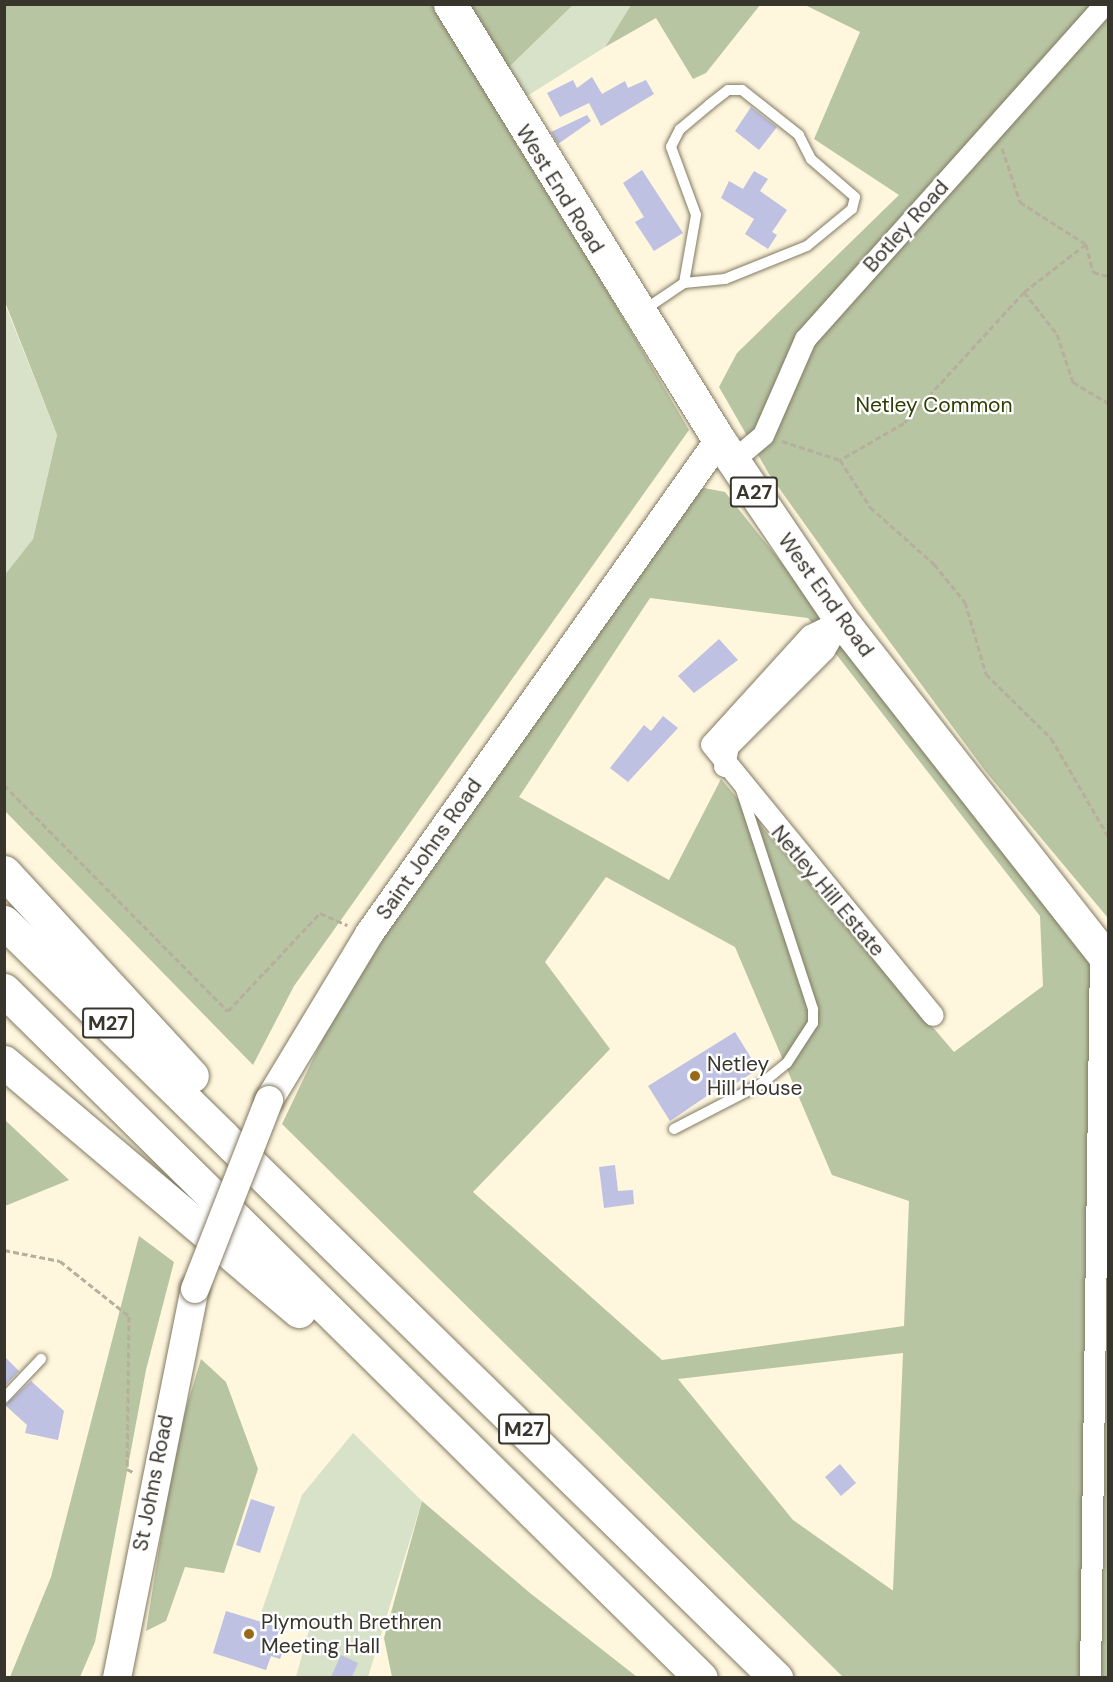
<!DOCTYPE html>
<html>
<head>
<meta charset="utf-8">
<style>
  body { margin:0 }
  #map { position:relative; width:1113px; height:1682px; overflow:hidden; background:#fef6dd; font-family:"DM Sans",sans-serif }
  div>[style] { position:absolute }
  .green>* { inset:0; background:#d8e2c8 }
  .forest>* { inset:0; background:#b8c5a3 }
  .building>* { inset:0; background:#bec1e2 }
  .path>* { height:3px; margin-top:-1.5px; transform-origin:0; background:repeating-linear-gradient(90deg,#b5af9c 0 6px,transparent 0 9px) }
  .roads { filter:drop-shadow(0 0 2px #817a63) drop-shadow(0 0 2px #817a63) }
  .service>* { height:10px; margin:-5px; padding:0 5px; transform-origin:5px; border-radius:5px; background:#fff }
  .minor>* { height:21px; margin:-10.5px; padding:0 10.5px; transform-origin:10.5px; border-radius:10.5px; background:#fff }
  .secondary>* { height:28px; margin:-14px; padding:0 14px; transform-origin:14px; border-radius:14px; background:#fff }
  .primary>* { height:33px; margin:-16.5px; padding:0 16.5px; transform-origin:16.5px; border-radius:16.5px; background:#fff }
  .motorway>* { height:33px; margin:-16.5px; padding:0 16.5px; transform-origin:16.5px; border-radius:16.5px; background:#fff }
  .bridges { filter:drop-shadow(0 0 2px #817a63) drop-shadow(0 0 2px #817a63) }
  .secondary-bridge>* { height:28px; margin:-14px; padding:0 14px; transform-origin:14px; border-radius:14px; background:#fff }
  .dots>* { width:16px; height:16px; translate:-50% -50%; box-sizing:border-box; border:3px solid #fff; border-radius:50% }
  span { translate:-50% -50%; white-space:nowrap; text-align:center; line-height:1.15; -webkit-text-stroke:4.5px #fff; paint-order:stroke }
  .shield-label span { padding:2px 4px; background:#fff; border:2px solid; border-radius:4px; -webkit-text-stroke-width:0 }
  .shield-label { font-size:20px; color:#38352c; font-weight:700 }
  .street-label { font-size:21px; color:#38352c }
  .park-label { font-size:21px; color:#2e3c05 }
  .poi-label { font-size:21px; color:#38352c }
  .left { translate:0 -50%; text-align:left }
  .frame { position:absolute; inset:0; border:6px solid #38352c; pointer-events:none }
</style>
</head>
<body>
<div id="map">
  <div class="green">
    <div style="clip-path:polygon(573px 5px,631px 5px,605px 47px,524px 98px,507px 69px)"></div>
    <div style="clip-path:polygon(4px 302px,57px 435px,33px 539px,5px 576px)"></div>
    <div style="clip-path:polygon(353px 1433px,422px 1501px,368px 1677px,296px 1677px,309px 1630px,261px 1613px,302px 1495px)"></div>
  </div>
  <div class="forest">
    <div style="clip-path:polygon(5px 5px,439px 5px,689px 430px,294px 986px,253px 1065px,5px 811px,4px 576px,33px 539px,57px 435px,5px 302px)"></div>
    <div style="clip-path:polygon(470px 5px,573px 5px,507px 69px)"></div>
    <div style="clip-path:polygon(631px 5px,631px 4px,760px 5px,706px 73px,693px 79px,656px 18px,605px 47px)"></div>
    <div style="clip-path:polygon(805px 5px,1108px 5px,1108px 918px,986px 772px,864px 607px,769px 474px,719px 387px,737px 353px,899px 195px,814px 139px,860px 32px)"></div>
    <div style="clip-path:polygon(evenodd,699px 487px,725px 492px,1108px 972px,1108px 1677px,843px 1677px,282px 1124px,323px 1038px,391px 924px,699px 487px,650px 598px,808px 618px,1040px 916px,1043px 986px,954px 1052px,721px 779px,669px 880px,519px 797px,650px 598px,699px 487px,606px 877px,735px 947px,832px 1175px,909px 1201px,904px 1326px,662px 1360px,473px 1192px,610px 1049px,545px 962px,606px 877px,699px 487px,903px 1353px,893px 1590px,892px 1590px,793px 1520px,678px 1379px,903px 1353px)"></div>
    <div style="clip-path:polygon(4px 1120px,5px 1120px,69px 1180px,5px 1206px)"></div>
    <div style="clip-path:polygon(139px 1236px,174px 1262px,146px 1370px,95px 1642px,80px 1677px,10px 1677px,51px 1577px)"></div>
    <div style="clip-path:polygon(201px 1359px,226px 1382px,258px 1469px,224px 1573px,185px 1567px,166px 1621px,146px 1631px,176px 1442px)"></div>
    <div style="clip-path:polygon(422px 1501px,530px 1593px,637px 1677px,392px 1677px,384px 1638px)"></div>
  </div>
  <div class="building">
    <div style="clip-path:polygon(592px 77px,602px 94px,625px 81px,628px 88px,646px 80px,654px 94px,601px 126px,589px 103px,560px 117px,547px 93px,573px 80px,577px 88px)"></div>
    <div style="clip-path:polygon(751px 107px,777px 127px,759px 150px,735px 131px)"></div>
    <div style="clip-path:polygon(587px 115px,591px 121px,558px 144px,551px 132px)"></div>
    <div style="clip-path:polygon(642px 170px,683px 233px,654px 251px,635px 222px,644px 217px,623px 183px)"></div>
    <div style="clip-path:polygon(754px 171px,768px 179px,760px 191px,787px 210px,772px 232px,777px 235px,768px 249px,745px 234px,754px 219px,721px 198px,729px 181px,743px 189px)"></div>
    <div style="clip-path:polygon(719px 639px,738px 660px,694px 693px,678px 676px)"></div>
    <div style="clip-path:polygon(663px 716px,678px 728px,628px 782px,610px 768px,644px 725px,651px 731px)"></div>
    <div style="clip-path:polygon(735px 1032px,758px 1069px,735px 1084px,732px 1079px,670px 1121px,648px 1086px)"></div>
    <div style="clip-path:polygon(615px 1165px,618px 1191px,633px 1190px,634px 1204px,604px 1208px,599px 1167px)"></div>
    <div style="clip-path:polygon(4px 1356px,19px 1371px,4px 1387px)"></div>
    <div style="clip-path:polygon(31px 1381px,64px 1411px,58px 1440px,25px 1433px,27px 1425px,5px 1405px)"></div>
    <div style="clip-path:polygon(840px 1464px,856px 1483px,841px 1496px,825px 1477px)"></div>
    <div style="clip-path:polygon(251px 1499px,275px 1507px,260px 1553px,236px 1545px)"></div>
    <div style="clip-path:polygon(226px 1611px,281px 1628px,277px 1640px,286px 1643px,280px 1659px,271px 1656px,266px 1670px,213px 1653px)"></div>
    <div style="clip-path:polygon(341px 1655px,358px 1663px,352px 1677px,331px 1677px)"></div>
  </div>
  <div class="path">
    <div style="left:1002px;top:148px;width:57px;rotate:71.6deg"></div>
    <div style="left:1020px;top:202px;width:78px;rotate:32.5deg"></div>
    <div style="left:1086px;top:244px;width:78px;rotate:142.3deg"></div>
    <div style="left:1024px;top:292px;width:53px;rotate:51.8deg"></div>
    <div style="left:1057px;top:334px;width:51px;rotate:71.6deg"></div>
    <div style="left:1073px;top:382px;width:41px;rotate:31deg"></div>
    <div style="left:1086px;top:244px;width:29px;rotate:76deg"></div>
    <div style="left:1093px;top:272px;width:16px;rotate:15deg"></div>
    <div style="left:1024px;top:292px;width:178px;rotate:132.5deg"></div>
    <div style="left:904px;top:423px;width:74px;rotate:150deg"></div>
    <div style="left:840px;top:460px;width:56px;rotate:57.4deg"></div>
    <div style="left:870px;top:507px;width:86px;rotate:41.7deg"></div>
    <div style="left:934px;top:564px;width:49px;rotate:50.8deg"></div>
    <div style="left:965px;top:602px;width:75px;rotate:73.7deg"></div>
    <div style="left:986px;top:674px;width:91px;rotate:44.6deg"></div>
    <div style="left:1051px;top:738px;width:113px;rotate:59.8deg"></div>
    <div style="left:782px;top:441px;width:61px;rotate:18.1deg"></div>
    <div style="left:4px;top:785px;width:318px;rotate:45.3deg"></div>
    <div style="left:228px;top:1011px;width:134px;rotate:-46.8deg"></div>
    <div style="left:320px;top:913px;width:30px;rotate:24deg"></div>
    <div style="left:4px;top:1250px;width:57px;rotate:11.1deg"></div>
    <div style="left:60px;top:1261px;width:88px;rotate:38.6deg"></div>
    <div style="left:129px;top:1316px;width:153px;rotate:90.7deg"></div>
    <div style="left:127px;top:1469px;width:9px;rotate:27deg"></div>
  </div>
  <div class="roads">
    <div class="service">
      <div style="left:644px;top:310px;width:48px;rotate:-34deg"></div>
      <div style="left:684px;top:283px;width:41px;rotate:-5.6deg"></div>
      <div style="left:725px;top:279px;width:88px;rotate:-21.9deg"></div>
      <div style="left:807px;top:246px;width:58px;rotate:-39.4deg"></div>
      <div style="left:852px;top:209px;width:12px;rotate:-76deg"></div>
      <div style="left:855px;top:197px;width:58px;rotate:-139.2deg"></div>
      <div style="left:811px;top:159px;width:27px;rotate:-117deg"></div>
      <div style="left:799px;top:135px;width:73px;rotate:-141.7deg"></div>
      <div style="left:742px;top:90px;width:14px;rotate:180deg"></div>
      <div style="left:728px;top:90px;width:24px;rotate:142deg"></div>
      <div style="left:709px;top:105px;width:38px;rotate:140deg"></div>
      <div style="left:680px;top:129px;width:20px;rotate:117deg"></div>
      <div style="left:671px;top:147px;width:72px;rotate:69.8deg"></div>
      <div style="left:696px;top:215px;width:69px;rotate:100deg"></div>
      <div style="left:674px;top:1129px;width:98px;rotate:-27.3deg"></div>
      <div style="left:761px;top:1084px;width:33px;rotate:-39deg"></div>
      <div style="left:787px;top:1063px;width:48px;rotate:-57deg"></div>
      <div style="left:813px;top:1023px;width:14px;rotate:-90deg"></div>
      <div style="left:813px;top:1009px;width:231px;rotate:-108.2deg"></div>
      <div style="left:4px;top:1398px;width:54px;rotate:-46.5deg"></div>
    </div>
    <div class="minor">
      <div style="left:732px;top:461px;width:40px;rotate:-40deg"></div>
      <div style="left:763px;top:435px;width:105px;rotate:-66.4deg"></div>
      <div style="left:805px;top:339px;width:449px;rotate:-48.2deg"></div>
      <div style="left:841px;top:620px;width:34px;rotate:154deg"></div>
      <div style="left:810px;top:635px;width:147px;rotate:132.2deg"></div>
      <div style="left:711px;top:744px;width:350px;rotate:50.7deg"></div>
      <div style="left:724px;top:766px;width:20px;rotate:-79deg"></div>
      <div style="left:728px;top:746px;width:136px;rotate:-45deg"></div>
      <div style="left:824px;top:650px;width:34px;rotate:-60deg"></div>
      <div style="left:1090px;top:1678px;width:727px;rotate:-89.21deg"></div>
    </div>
    <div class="secondary">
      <div style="left:269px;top:1100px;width:194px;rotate:-58.9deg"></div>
      <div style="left:369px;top:934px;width:605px;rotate:-54.68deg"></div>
      <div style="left:117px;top:1678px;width:397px;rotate:-78.7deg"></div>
    </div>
    <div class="primary">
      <div style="left:450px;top:4px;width:512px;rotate:58.33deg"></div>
      <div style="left:719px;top:440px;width:217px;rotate:55.9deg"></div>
      <div style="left:841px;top:620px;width:432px;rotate:51.9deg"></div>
    </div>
    <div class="motorway">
      <div style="left:4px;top:872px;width:277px;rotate:47.3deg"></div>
      <div style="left:4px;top:922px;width:1081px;rotate:44.4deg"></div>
      <div style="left:4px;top:990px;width:979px;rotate:44.63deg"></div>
      <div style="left:4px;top:1062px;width:386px;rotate:40.2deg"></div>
    </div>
  </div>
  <div class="bridges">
    <div class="secondary-bridge">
      <div style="left:195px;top:1289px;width:203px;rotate:-68.6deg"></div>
    </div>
  </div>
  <div class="dots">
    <div style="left:695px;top:1076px;background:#986919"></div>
    <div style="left:249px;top:1634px;background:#986919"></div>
  </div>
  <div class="shield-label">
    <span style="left:754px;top:492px">A27</span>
    <span style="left:108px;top:1023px">M27</span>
    <span style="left:524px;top:1429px">M27</span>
  </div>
  <div class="street-label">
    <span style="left:560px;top:189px;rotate:58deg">West End Road</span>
    <span style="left:906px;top:226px;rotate:-48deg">Botley Road</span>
    <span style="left:826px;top:595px;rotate:54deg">West End Road</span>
    <span style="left:429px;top:849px;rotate:-55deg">Saint Johns Road</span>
    <span style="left:828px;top:891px;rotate:50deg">Netley Hill Estate</span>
    <span style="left:153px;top:1483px;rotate:-79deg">St Johns Road</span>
  </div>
  <div class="park-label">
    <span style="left:934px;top:405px">Netley Common</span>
  </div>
  <div class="poi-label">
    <span class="left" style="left:707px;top:1076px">Netley<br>Hill House</span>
    <span class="left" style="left:261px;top:1634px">Plymouth Brethren<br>Meeting Hall</span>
  </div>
  <div class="frame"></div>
</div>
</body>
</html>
